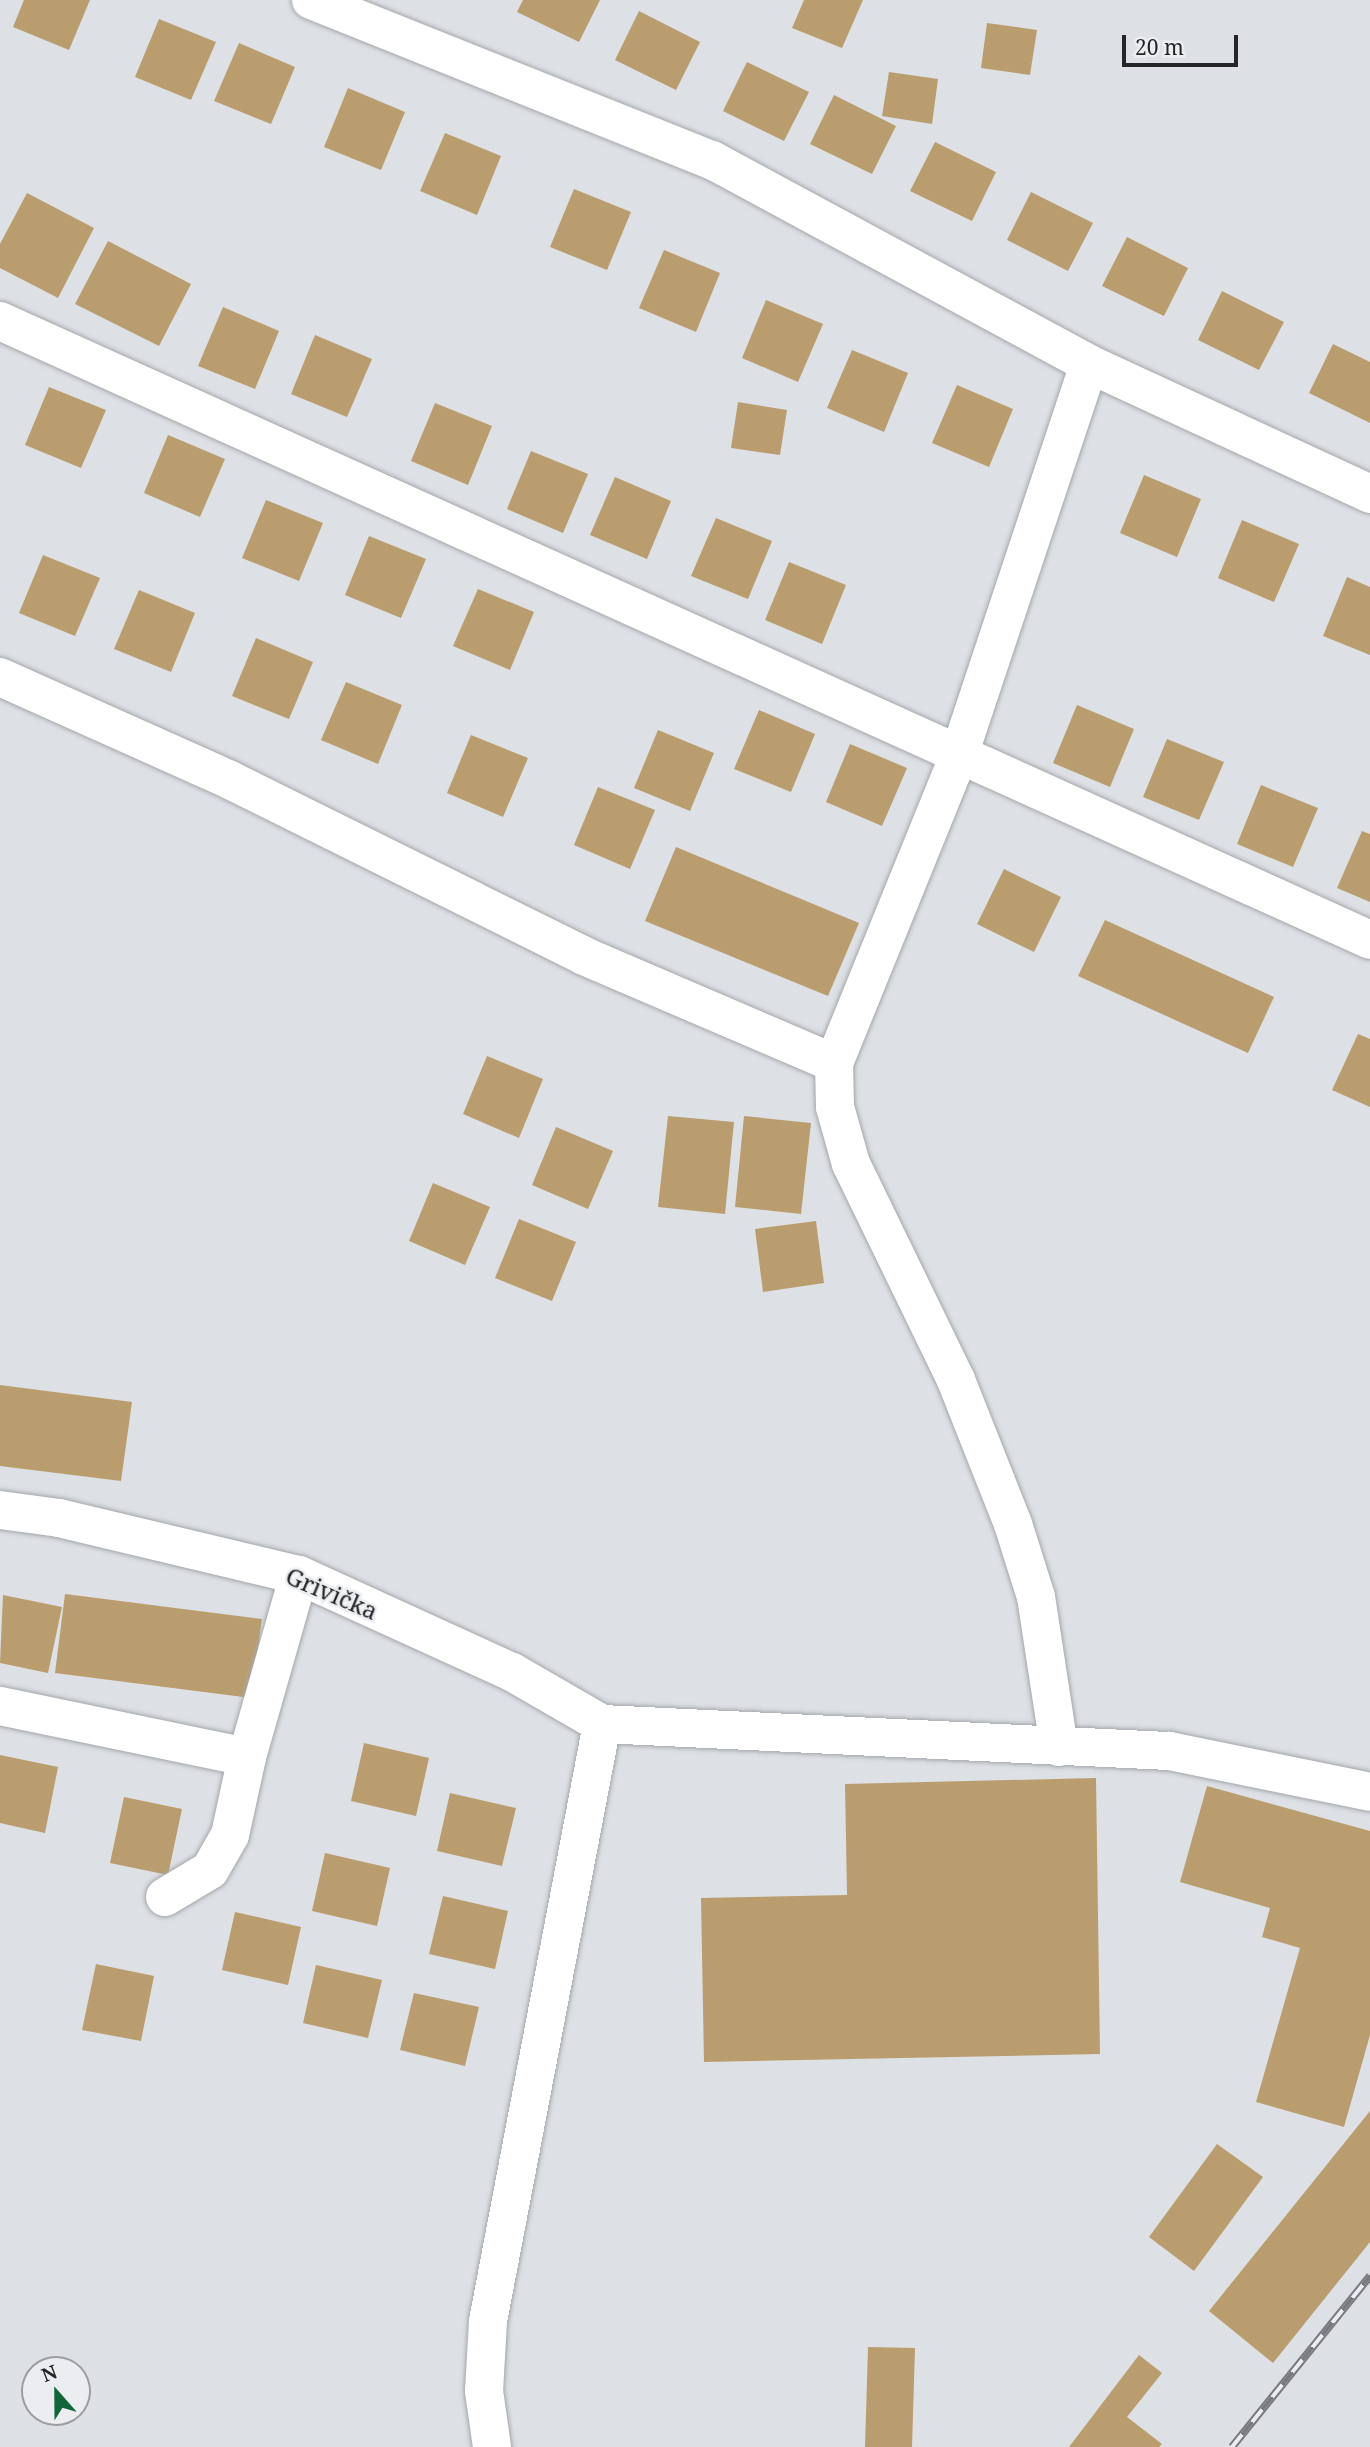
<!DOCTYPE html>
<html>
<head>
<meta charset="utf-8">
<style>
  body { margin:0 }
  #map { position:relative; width:1370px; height:2447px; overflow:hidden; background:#dde0e4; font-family:"Noto Serif",serif }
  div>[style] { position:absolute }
  .building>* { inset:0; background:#ba9d6e }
  .roads { filter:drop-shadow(0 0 2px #a4a7ab) drop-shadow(0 0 2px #a4a7ab) }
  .minor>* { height:38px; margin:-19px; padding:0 19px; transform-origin:19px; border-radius:19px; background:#fff }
  .rail>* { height:8px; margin-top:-4px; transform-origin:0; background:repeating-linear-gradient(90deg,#ebedf1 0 16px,#787a7d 0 32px); box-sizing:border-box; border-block:2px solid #787a7d }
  span { translate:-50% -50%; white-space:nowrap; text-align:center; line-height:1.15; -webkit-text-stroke:5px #ebedf1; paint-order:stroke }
  .street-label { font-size:24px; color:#242527 }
  .north { position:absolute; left:21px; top:2356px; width:70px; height:70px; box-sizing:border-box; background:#ebedf1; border:2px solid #9b9da0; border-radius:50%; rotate:339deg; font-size:19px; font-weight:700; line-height:28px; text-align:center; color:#242527 }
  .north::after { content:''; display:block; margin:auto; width:24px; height:32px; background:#116739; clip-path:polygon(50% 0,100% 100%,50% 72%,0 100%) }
  .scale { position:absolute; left:1122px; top:35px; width:116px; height:32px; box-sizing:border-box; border:4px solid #242527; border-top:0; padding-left:9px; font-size:21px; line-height:24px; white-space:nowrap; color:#242527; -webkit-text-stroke:5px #ebedf1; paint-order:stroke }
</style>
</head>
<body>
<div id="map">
  <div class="building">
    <div style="clip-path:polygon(24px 0,90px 0,69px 50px,13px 27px)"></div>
    <div style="clip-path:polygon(523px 0,600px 0,579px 42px,517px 12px)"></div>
    <div style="clip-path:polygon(804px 0,863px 0,842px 48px,792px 28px)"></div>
    <div style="clip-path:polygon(639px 11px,700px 42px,676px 90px,615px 60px)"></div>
    <div style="clip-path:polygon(159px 19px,216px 42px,191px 100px,135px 77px)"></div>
    <div style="clip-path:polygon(987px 23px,1037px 30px,1030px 75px,981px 68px)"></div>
    <div style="clip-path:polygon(239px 43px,295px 67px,271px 124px,214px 101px)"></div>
    <div style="clip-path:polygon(747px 62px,809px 92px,784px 141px,723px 111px)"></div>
    <div style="clip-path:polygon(889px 72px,938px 79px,932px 124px,882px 116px)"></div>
    <div style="clip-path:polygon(348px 88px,405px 112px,381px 170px,324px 147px)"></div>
    <div style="clip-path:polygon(834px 95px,896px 126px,872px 174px,810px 144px)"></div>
    <div style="clip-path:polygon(445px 133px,501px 156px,477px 215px,420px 191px)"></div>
    <div style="clip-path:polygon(935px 142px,996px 172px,972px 221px,910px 191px)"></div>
    <div style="clip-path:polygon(574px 189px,631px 212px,607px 270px,550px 247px)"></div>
    <div style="clip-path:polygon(1031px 192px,1093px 223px,1068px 271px,1007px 240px)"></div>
    <div style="clip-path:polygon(27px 193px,94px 228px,58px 298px,0 268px,0 244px)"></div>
    <div style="clip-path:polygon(1127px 237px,1188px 268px,1164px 316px,1102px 286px)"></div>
    <div style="clip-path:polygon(108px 241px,191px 284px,159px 346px,75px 304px)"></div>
    <div style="clip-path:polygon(664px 250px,720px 273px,696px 332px,639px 308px)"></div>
    <div style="clip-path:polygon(1222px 291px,1284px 322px,1259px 370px,1198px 340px)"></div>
    <div style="clip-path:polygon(766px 300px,823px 324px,798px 382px,742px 358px)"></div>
    <div style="clip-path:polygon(223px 307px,279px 331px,255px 389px,198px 366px)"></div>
    <div style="clip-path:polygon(315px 335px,372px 359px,347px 417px,291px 394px)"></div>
    <div style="clip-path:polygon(1333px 344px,1370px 362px,1370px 423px,1309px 393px)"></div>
    <div style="clip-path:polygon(852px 350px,908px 373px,884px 432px,827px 408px)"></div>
    <div style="clip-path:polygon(957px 385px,1013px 409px,989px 467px,932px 443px)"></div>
    <div style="clip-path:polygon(49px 387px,106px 410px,81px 468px,25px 445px)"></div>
    <div style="clip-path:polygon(738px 402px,787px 410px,780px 455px,731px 448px)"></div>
    <div style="clip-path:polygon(435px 403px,492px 426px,468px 485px,411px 461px)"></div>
    <div style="clip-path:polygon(168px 435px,225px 459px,200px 517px,144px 493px)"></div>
    <div style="clip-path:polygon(531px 451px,588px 474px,563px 533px,507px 509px)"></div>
    <div style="clip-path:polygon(1144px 475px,1201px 499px,1177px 557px,1120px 533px)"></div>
    <div style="clip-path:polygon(615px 477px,671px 501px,647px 559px,590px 535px)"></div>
    <div style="clip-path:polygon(266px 500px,323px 523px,299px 581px,242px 558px)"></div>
    <div style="clip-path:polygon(716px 518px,772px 541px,748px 599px,691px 576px)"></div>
    <div style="clip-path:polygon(1242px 520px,1299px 544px,1274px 602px,1218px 578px)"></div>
    <div style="clip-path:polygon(369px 536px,426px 559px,401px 618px,345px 595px)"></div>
    <div style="clip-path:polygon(43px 555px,100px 578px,75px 636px,19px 613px)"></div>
    <div style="clip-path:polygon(789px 562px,846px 585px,822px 644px,765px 620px)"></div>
    <div style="clip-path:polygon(1347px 577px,1370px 587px,1370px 655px,1323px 636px)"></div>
    <div style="clip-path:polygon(478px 589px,534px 612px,510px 670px,453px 646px)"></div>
    <div style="clip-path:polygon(139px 590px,195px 613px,171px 672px,114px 649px)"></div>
    <div style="clip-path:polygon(256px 638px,313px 662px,289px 719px,232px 696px)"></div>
    <div style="clip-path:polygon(346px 682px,402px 705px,378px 764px,321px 740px)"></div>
    <div style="clip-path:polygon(1077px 705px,1134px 729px,1110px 787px,1053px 763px)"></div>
    <div style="clip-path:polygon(759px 710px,815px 734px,791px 792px,734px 769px)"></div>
    <div style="clip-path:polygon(658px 730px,714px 753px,690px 811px,634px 788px)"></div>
    <div style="clip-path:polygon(471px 735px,528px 758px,503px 817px,447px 793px)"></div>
    <div style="clip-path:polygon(1167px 739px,1224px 762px,1199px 820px,1143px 797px)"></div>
    <div style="clip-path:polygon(850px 744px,907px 768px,882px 826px,826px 802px)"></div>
    <div style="clip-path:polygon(1261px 785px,1318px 808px,1293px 867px,1237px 844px)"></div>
    <div style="clip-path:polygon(598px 787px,655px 810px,630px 869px,574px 845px)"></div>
    <div style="clip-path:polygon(1362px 831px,1370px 834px,1370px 902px,1337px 888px)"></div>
    <div style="clip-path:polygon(676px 847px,859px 923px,828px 996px,645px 921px)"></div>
    <div style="clip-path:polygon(1004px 869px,1061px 897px,1034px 952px,977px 924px)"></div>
    <div style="clip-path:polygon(1105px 920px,1274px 997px,1248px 1053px,1078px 976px)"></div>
    <div style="clip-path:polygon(1358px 1034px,1370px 1039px,1370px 1107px,1332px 1090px)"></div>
    <div style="clip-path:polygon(487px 1056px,543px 1079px,519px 1138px,463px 1114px)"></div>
    <div style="clip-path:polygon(668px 1116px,734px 1122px,725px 1214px,658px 1207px)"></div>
    <div style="clip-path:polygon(744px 1116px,811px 1123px,801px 1214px,735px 1207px)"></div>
    <div style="clip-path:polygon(556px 1127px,613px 1151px,588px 1209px,532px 1185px)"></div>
    <div style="clip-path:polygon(433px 1183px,490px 1207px,465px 1265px,409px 1241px)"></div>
    <div style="clip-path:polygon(519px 1219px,576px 1242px,552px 1301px,495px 1278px)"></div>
    <div style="clip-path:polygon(816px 1221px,824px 1283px,763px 1292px,755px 1229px)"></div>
    <div style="clip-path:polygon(0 1385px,132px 1402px,121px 1481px,0 1466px)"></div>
    <div style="clip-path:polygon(65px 1594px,262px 1619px,251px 1698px,55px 1673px)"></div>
    <div style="clip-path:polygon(3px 1595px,62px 1607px,48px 1673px,0 1663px)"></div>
    <div style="clip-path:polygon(364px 1743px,429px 1758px,416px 1816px,351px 1801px)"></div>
    <div style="clip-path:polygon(0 1755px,58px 1767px,45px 1833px,0 1823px)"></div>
    <div style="clip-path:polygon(1096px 1778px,1100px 2054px,704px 2062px,701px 1898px,847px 1895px,845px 1784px)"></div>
    <div style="clip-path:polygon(1207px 1786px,1370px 1831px,1370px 2035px,1344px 2127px,1256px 2102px,1300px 1948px,1262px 1937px,1270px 1908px,1180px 1882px)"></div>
    <div style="clip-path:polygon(450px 1793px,516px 1808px,502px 1866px,437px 1851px)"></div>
    <div style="clip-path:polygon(124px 1797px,182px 1809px,168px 1875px,110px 1863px)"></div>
    <div style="clip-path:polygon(325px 1853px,390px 1868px,377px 1926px,312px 1911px)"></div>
    <div style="clip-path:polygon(443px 1896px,508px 1911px,495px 1969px,429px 1954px)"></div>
    <div style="clip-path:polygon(235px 1912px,301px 1927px,288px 1985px,222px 1970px)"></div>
    <div style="clip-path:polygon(96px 1964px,154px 1976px,141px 2041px,82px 2030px)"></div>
    <div style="clip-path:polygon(316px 1965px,382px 1980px,368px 2038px,303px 2023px)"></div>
    <div style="clip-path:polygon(414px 1993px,479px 2007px,465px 2066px,400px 2050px)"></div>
    <div style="clip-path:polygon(1370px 2111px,1370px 2242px,1273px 2363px,1209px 2311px)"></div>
    <div style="clip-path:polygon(1217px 2144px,1263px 2177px,1194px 2271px,1149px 2237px)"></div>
    <div style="clip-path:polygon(868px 2347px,915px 2348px,912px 2447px,865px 2447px)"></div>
    <div style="clip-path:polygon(1139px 2355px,1162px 2373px,1127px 2417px,1162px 2444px,1159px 2447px,1069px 2447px)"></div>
  </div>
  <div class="roads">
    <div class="minor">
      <div style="left:311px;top:0;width:432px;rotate:21.8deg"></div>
      <div style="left:712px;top:160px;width:429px;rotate:28.4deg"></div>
      <div style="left:1089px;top:364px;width:310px;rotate:24.8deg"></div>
      <div style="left:0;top:321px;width:1503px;rotate:24.31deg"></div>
      <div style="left:0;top:677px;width:252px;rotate:24.1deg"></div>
      <div style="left:230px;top:780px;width:395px;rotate:26.4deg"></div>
      <div style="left:584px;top:956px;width:272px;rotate:23.2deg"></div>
      <div style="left:0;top:1510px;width:60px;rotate:7.7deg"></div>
      <div style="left:59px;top:1518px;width:247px;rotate:13.4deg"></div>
      <div style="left:299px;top:1575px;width:234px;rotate:24.5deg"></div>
      <div style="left:512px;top:1672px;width:104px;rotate:30deg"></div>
      <div style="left:602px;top:1724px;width:568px;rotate:2.73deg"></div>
      <div style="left:1169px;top:1751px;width:205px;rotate:11.5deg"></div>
      <div style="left:0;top:1706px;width:252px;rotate:11.7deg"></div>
      <div style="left:247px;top:1757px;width:189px;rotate:-74.1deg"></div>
      <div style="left:1059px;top:1747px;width:152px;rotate:-98.7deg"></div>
      <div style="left:1036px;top:1597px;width:77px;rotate:-107.5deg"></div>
      <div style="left:1013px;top:1524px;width:155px;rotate:-111.6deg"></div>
      <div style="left:956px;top:1380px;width:240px;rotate:-115.9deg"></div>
      <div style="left:851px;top:1164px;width:59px;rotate:-105.7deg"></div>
      <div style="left:835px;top:1107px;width:44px;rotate:-91.3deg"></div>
      <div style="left:834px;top:1063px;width:329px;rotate:-67.9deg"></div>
      <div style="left:958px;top:758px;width:415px;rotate:-71.6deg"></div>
      <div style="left:165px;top:1897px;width:52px;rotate:-31deg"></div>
      <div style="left:210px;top:1870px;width:40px;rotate:-60.3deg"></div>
      <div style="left:230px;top:1835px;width:80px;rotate:-77.7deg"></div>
      <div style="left:492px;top:2447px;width:57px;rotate:-98.1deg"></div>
      <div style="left:484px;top:2391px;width:70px;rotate:-86.7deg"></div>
      <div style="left:488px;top:2321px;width:608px;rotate:-79.19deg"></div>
    </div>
  </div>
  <div class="rail">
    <div style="left:1232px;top:2447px;width:220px;rotate:-51.1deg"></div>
  </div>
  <div class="street-label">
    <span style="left:332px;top:1593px;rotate:23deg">Grivička</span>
  </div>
  <div class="north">N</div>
  <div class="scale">20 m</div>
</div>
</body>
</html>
